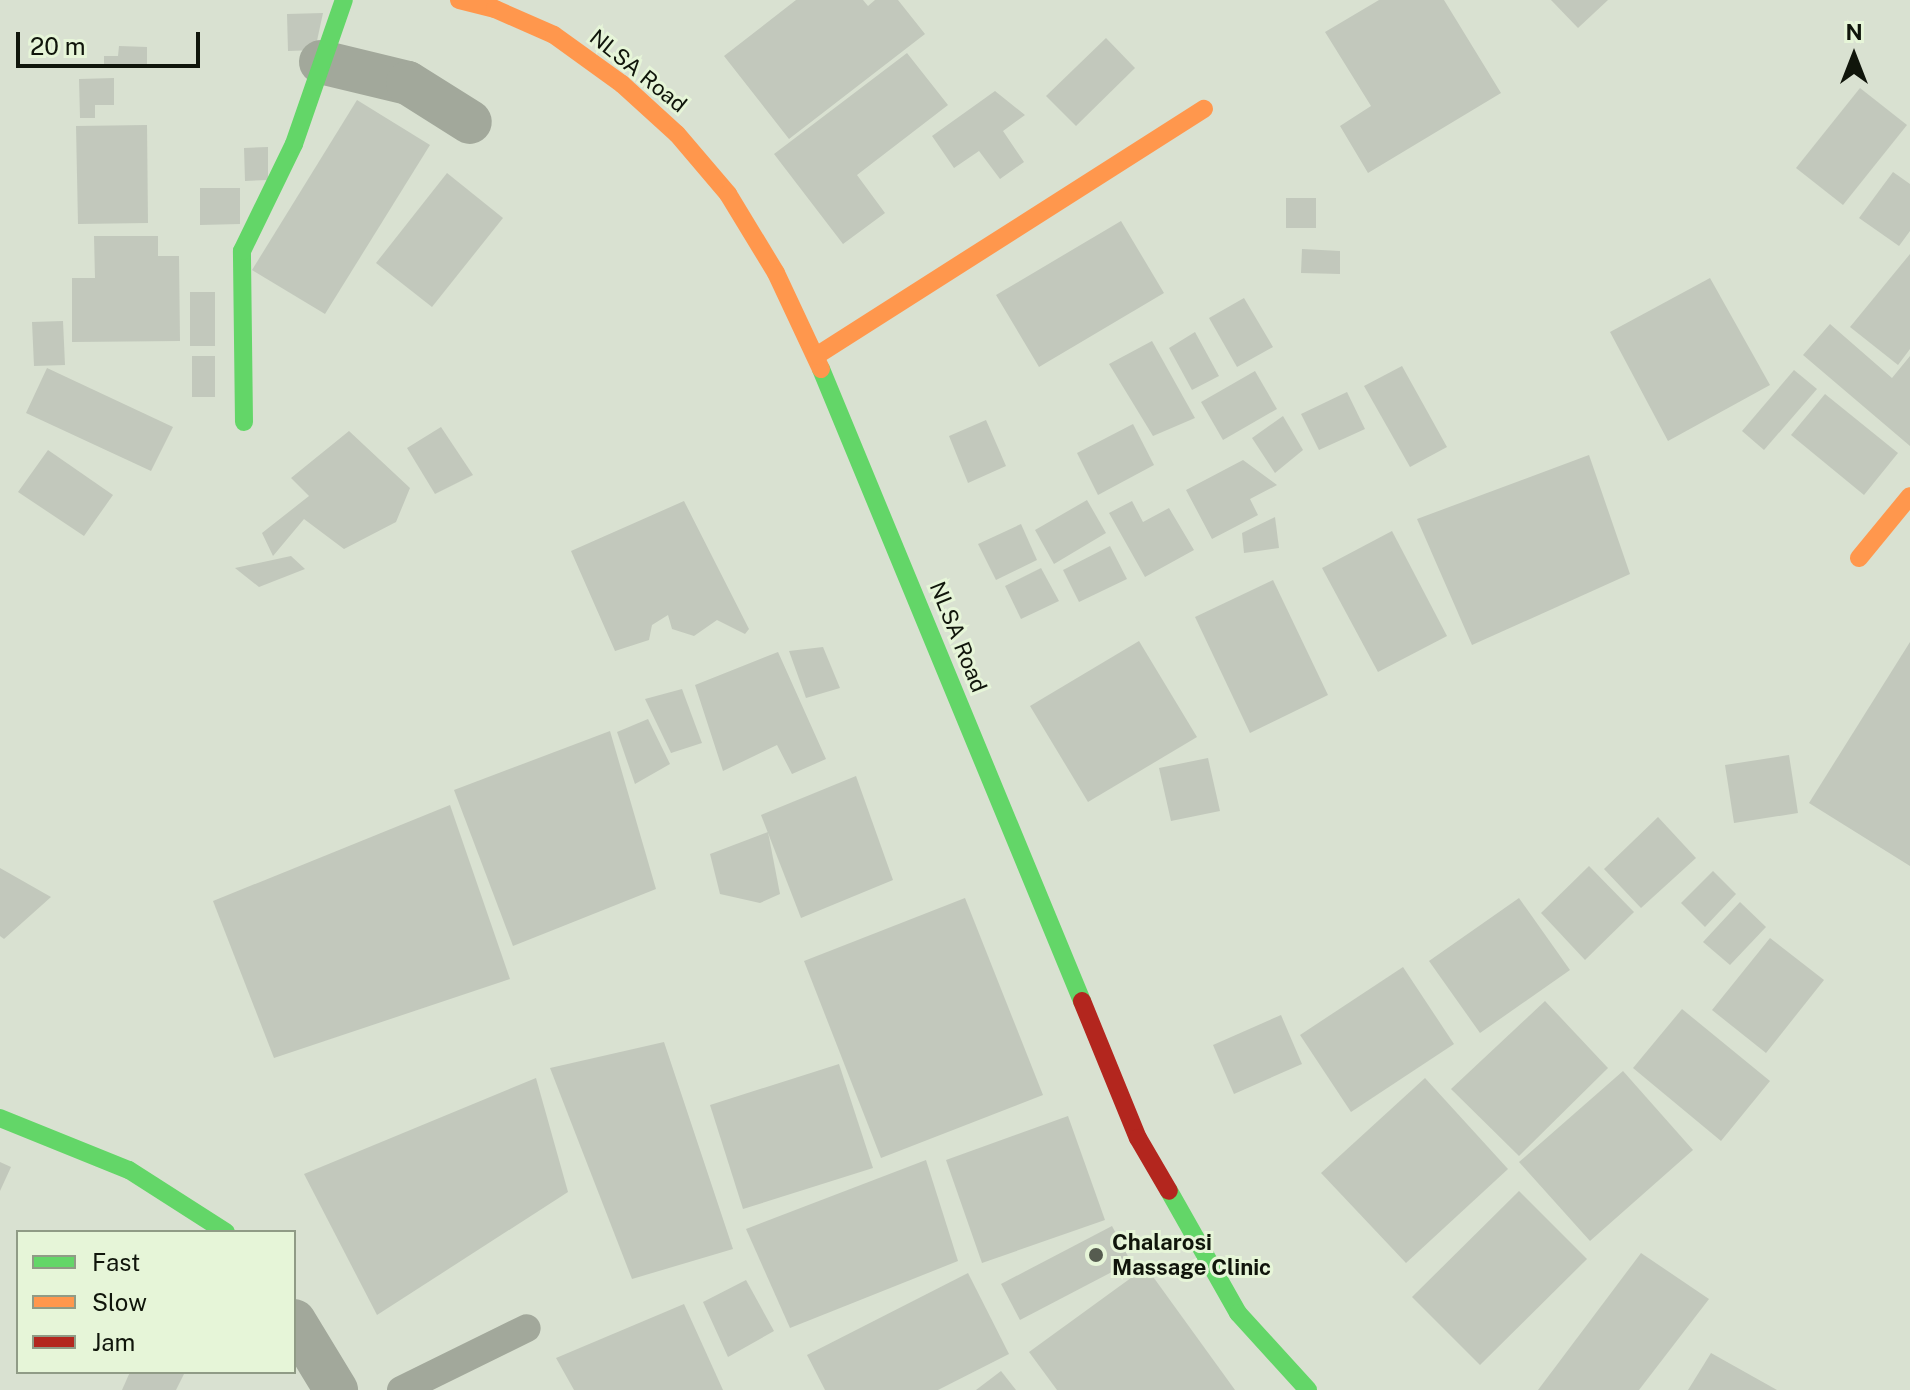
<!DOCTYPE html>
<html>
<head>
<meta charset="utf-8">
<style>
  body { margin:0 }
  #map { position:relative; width:1910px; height:1390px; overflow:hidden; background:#d9e1d1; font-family:"Public Sans",sans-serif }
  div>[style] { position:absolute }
  .building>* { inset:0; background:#c2c8bc }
  .lane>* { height:28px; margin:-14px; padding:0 14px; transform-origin:14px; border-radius:14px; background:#a2a89b }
  .street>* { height:44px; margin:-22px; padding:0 22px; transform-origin:22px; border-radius:22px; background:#a2a89b }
  .fast>* { height:18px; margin:-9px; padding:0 9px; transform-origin:9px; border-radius:9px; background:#63d668 }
  .slow>* { height:18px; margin:-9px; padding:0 9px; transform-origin:9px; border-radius:9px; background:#ff974d }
  .jam>* { height:18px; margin:-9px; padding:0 9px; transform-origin:9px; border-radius:9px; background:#b3261e }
  .dots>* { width:22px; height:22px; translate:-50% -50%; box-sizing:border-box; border:4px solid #e6f5d8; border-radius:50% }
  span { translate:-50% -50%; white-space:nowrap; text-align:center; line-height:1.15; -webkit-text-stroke:6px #e6f5d8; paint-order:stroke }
  .street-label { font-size:22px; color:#10150b }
  .poi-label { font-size:22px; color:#10150b; font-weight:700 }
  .left { translate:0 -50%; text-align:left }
  .legend { position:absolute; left:16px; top:1230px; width:280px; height:144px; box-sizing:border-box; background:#e6f5d8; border:2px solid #909b86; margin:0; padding:10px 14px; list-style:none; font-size:24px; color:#10150b }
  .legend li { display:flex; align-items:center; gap:16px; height:40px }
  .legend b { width:40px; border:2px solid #909b86 }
  .north { position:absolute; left:1814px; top:16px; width:80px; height:80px; -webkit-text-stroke:6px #e6f5d8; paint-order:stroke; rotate:0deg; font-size:22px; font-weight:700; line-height:32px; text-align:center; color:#10150b }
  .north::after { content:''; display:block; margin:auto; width:28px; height:36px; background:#10150b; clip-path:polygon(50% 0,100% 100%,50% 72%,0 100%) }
  .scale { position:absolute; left:16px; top:32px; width:184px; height:36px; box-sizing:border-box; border:4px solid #10150b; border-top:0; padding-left:10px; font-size:24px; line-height:28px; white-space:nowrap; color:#10150b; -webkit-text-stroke:6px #e6f5d8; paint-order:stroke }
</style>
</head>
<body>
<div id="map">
  <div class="building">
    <div style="clip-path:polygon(796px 0,863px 0,868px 6px,875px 0,898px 0,925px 34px,789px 139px,724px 56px)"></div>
    <div style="clip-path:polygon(1379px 0,1444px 0,1501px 93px,1368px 173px,1340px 126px,1371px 106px,1325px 32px)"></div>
    <div style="clip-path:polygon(1551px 0,1608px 0,1578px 28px)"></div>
    <div style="clip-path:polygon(323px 13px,315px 50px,288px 51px,287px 14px)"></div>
    <div style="clip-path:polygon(1106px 38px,1135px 68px,1076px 126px,1046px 96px)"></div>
    <div style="clip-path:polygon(119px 46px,147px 47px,147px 68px,104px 67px,104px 56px,118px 56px)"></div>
    <div style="clip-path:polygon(907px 53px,948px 105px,857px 175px,885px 213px,843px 244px,774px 154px)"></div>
    <div style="clip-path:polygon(114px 78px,114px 105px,95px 105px,95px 118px,80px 118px,79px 79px)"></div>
    <div style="clip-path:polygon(1860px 88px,1907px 125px,1843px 205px,1796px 168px)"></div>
    <div style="clip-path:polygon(995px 91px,1025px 115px,1003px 131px,1024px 162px,1000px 179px,979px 151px,954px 168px,932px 136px)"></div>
    <div style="clip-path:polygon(357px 100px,430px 145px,325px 314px,252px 270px)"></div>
    <div style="clip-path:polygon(147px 125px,148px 223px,78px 224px,76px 126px)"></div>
    <div style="clip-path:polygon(268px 147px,268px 180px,245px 181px,244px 148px)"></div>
    <div style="clip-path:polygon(1893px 172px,1910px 184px,1910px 231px,1899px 246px,1859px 218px)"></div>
    <div style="clip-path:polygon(447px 173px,503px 218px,432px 307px,376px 263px)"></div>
    <div style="clip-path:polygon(200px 188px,240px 188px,240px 224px,200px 225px)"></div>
    <div style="clip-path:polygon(1286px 198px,1316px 198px,1316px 228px,1286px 228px)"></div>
    <div style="clip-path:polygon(1121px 221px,1164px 293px,1039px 367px,996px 295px)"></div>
    <div style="clip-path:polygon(94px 236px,158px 236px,158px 256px,179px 256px,180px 341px,72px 342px,72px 278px,95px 278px)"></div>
    <div style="clip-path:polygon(1302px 249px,1340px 251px,1340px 274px,1301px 273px)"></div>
    <div style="clip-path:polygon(1910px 254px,1910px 349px,1898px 365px,1850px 327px)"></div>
    <div style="clip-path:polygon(1710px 278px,1770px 385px,1668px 441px,1610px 332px)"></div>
    <div style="clip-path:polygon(190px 292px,215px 292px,215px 346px,190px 346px)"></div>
    <div style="clip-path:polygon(1244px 298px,1273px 347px,1237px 367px,1209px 318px)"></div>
    <div style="clip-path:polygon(63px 321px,65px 365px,34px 366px,32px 322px)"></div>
    <div style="clip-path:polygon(1830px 324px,1892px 378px,1910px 356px,1910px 446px,1803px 355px)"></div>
    <div style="clip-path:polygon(1195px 332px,1219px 376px,1192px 390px,1169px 348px)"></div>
    <div style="clip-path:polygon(1152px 341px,1195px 418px,1153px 436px,1109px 364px)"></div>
    <div style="clip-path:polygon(192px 356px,215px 356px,215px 397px,192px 397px)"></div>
    <div style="clip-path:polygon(1402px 366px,1447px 447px,1410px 467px,1364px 386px)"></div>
    <div style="clip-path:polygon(47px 368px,173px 427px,151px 471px,26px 413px)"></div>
    <div style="clip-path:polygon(1794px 370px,1817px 389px,1764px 450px,1742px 431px)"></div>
    <div style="clip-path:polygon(1255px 371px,1277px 409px,1223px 440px,1201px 402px)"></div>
    <div style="clip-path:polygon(1347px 392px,1365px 429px,1319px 450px,1301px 414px)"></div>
    <div style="clip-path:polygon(1825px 394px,1898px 453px,1864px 495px,1791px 435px)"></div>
    <div style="clip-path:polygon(1283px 416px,1303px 450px,1275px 473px,1252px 438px)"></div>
    <div style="clip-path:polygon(986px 420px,1006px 466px,968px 483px,949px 436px)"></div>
    <div style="clip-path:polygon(1133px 424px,1154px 465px,1098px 495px,1077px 453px)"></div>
    <div style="clip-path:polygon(441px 427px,473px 475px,435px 494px,407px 448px)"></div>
    <div style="clip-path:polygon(349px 431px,410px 488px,396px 522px,344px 549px,304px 519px,273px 556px,262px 533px,309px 496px,291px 478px)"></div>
    <div style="clip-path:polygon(48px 450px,113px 495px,84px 536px,18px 492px)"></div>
    <div style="clip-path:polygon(1589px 455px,1630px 574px,1472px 645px,1417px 519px)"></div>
    <div style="clip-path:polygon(1243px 460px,1277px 485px,1250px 499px,1258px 515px,1212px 539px,1186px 490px)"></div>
    <div style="clip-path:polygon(1087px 500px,1106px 533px,1054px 564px,1035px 530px)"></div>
    <div style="clip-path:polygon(684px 501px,749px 629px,745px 634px,717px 620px,694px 636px,672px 629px,668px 615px,652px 625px,649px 640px,615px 651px,571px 551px)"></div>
    <div style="clip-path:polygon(1132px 501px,1143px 522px,1169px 508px,1194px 550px,1145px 577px,1109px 513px)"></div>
    <div style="clip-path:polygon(1275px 517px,1279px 548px,1244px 553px,1242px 533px)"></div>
    <div style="clip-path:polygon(1021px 524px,1037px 560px,996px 580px,978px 544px)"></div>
    <div style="clip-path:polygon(1392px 531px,1447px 636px,1378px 672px,1322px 568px)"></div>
    <div style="clip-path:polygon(1110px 546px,1127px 579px,1079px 602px,1063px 570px)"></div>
    <div style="clip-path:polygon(291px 556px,305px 569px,259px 587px,235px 568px)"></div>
    <div style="clip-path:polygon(1041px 568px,1059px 601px,1021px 619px,1005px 586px)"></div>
    <div style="clip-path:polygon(1273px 580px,1328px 695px,1250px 733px,1195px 617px)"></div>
    <div style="clip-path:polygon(1139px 641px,1197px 737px,1088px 802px,1030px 706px)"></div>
    <div style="clip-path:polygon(1910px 642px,1910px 866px,1809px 803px)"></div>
    <div style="clip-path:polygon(823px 647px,840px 688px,806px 698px,789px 651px)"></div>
    <div style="clip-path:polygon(778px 652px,826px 759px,792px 774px,777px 745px,723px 771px,695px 685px)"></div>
    <div style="clip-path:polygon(682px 689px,702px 743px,671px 753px,645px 699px)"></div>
    <div style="clip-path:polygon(648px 719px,670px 764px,635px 784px,617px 732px)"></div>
    <div style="clip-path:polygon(610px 731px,656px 889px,513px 946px,454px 790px)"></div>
    <div style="clip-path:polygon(1789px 755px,1798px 813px,1734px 823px,1725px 765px)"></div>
    <div style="clip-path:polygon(1208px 758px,1220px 811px,1171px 821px,1159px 768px)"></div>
    <div style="clip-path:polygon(856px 776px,893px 880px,801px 918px,761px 815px)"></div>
    <div style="clip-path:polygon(450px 805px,510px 979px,274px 1058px,213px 901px)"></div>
    <div style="clip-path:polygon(1658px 817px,1696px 858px,1641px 908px,1604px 869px)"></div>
    <div style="clip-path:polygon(768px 832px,780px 894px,760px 903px,720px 894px,710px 854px)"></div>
    <div style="clip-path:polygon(1589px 866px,1634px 912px,1585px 960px,1541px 913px)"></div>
    <div style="clip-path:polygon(0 868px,51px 897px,4px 939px,0 936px)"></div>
    <div style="clip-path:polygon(1713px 871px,1736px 894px,1705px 927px,1681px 903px)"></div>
    <div style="clip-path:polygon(965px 898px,1043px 1095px,881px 1158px,804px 961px)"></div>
    <div style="clip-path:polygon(1519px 898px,1570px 970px,1480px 1033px,1429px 961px)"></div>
    <div style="clip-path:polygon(1740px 902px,1766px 927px,1730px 965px,1703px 942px)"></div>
    <div style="clip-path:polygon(1770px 938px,1824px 980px,1766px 1053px,1712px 1010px)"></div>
    <div style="clip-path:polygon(1403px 967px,1454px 1044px,1351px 1112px,1300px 1035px)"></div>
    <div style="clip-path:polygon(1545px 1001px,1608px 1068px,1519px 1156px,1451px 1089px)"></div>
    <div style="clip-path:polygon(1682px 1009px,1770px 1081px,1721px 1141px,1633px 1068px)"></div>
    <div style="clip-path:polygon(1281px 1015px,1302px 1064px,1234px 1094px,1213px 1045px)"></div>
    <div style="clip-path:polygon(664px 1042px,733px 1249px,632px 1279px,550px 1068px)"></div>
    <div style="clip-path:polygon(839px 1064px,873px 1168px,743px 1209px,710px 1105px)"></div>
    <div style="clip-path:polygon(1623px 1071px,1693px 1150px,1590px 1241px,1519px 1162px)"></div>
    <div style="clip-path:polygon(536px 1078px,568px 1192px,377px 1315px,304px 1174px)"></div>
    <div style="clip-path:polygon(1425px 1078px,1508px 1169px,1406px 1263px,1321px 1173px)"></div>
    <div style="clip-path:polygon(1068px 1116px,1105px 1220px,982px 1263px,946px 1160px)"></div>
    <div style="clip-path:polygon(926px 1160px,958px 1261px,790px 1328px,746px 1229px)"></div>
    <div style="clip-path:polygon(0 1162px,11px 1167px,0 1191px)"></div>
    <div style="clip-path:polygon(1519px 1191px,1587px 1259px,1480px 1365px,1412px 1297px)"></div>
    <div style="clip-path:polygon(1112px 1226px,1131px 1262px,1020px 1320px,1001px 1284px)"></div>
    <div style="clip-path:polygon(1641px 1253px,1709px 1299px,1639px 1390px,1538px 1390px)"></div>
    <div style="clip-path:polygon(1146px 1267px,1235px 1390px,1057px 1390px,1029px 1352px)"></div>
    <div style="clip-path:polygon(968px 1273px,1009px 1354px,938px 1390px,825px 1390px,807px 1355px)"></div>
    <div style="clip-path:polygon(746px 1280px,774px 1331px,728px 1357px,703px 1302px)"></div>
    <div style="clip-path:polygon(684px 1304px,723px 1390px,574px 1390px,556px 1358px)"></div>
    <div style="clip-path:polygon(1711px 1353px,1777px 1390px,1688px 1390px)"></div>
    <div style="clip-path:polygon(1001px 1371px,1016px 1390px,976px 1390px)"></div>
    <div style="clip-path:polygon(130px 1372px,185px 1372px,176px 1390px,122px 1390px)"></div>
  </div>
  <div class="lane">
    <div style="left:401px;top:1390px;width:140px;rotate:-26.2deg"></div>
  </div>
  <div class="street">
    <div style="left:321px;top:62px;width:89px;rotate:13.6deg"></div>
    <div style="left:408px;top:83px;width:73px;rotate:32.2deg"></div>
    <div style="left:294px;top:1321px;width:81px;rotate:58.7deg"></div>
  </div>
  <div class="fast">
    <div style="left:821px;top:369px;width:684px;rotate:67.56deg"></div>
    <div style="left:244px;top:422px;width:171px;rotate:-90.7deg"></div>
    <div style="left:242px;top:251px;width:119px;rotate:-64.1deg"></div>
    <div style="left:294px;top:144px;width:152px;rotate:-70.9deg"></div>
    <div style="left:0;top:1118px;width:139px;rotate:22deg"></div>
    <div style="left:129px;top:1170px;width:115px;rotate:32.6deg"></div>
    <div style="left:1169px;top:1191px;width:140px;rotate:60.5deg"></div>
    <div style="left:1238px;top:1313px;width:104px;rotate:47.7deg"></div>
  </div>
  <div class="slow">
    <div style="left:459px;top:0;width:37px;rotate:14deg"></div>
    <div style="left:495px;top:9px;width:64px;rotate:23.8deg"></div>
    <div style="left:554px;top:35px;width:84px;rotate:35.8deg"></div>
    <div style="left:622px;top:84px;width:74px;rotate:42.3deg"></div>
    <div style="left:677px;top:134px;width:79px;rotate:49.6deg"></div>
    <div style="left:728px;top:194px;width:92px;rotate:58.7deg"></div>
    <div style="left:776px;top:273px;width:106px;rotate:64.9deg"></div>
    <div style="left:816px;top:356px;width:460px;rotate:-32.5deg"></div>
    <div style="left:1859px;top:558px;width:80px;rotate:-50.6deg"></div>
  </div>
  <div class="jam">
    <div style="left:1082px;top:1001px;width:148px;rotate:67.8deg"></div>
    <div style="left:1138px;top:1138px;width:61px;rotate:59.7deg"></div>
  </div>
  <div class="dots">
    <div style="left:1096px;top:1255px;background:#565c50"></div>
  </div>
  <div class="street-label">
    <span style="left:638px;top:71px;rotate:39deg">NLSA Road</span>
    <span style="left:958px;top:637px;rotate:68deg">NLSA Road</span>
  </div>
  <div class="poi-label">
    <span class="left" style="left:1112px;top:1255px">Chalarosi<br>Massage Clinic</span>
  </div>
  <ul class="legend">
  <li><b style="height:10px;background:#63d668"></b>Fast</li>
  <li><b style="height:10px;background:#ff974d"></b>Slow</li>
  <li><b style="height:10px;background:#b3261e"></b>Jam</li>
  </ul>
  <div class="north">N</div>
  <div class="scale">20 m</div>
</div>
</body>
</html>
